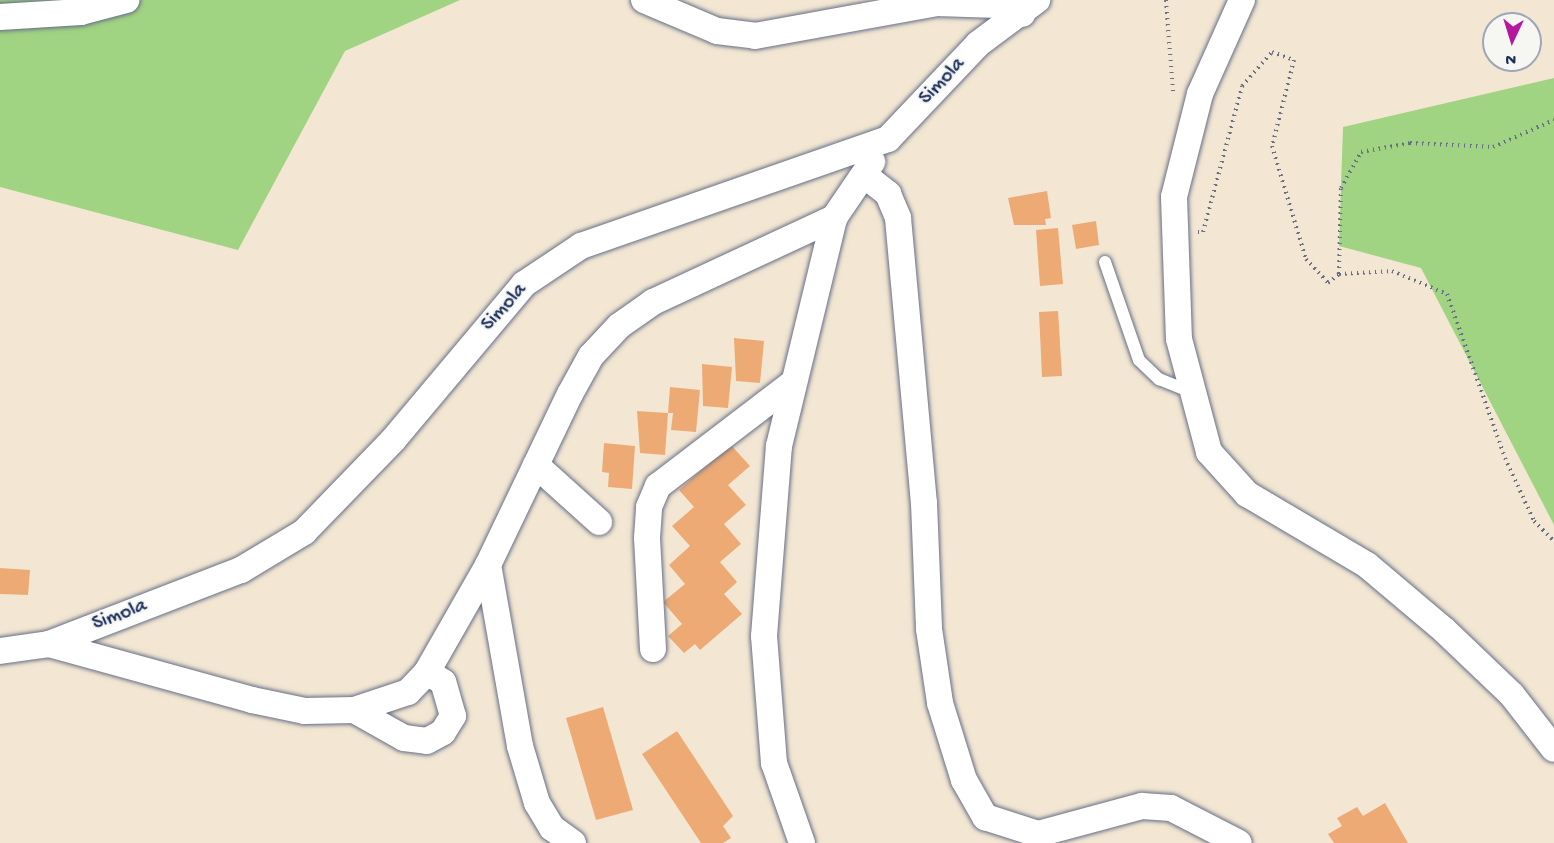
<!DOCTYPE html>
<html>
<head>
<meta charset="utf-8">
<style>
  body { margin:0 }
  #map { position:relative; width:1554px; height:843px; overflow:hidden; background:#f3e7d3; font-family:"Gochi Hand",sans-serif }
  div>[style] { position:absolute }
  .green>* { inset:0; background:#a0d382 }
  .building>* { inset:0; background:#edaa75 }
  .path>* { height:4px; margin-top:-2px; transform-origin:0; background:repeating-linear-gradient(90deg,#676f87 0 1.5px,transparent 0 6px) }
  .roads { filter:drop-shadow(0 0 2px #676f87) drop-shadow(0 0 2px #676f87) }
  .lane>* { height:12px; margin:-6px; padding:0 6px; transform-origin:6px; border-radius:6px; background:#fff }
  .street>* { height:26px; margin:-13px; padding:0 13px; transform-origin:13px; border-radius:13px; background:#fff }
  span { translate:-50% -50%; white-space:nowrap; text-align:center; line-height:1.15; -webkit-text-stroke:4.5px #f6f6f2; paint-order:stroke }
  .street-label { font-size:21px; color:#1b2f5e }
  .north { position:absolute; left:1482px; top:12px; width:60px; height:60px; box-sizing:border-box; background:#f6f6f2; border:2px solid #9ea6b7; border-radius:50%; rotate:184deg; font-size:16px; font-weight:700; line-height:24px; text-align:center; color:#1b2f5e }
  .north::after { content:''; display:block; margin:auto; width:21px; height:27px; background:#b5179e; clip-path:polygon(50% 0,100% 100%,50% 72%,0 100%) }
</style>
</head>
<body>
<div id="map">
  <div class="green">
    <div style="clip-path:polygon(0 0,460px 0,345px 51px,238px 250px,0 187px)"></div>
    <div style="clip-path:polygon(1554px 78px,1554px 525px,1421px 268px,1339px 246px,1343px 127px)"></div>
  </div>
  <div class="building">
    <div style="clip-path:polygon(1047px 191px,1051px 218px,1045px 219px,1046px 225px,1014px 225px,1008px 198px)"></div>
    <div style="clip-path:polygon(1096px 221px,1099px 245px,1076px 249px,1072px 225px)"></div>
    <div style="clip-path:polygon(1058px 228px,1063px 284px,1040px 286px,1036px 230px)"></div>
    <div style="clip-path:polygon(1058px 311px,1062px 376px,1042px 377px,1039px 312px)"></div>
    <div style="clip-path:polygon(734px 338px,764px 341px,760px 383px,736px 381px)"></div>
    <div style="clip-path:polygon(702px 364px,732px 367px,728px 408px,703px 406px)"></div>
    <div style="clip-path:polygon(670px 387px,700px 390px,696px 432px,671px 430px,673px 413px,668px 413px,665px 455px,640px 453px,637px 411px,668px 413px)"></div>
    <div style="clip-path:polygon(604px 443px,635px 446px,632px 489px,608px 487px,609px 473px,602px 472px)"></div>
    <div style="clip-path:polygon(731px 445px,750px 466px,728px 485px,746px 505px,724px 524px,741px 544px,720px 562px,737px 582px,724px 594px,742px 614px,700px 650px,695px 644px,684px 653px,668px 636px,682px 624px,663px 602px,685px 584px,669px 565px,690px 546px,672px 526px,694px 507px,679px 490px)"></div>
    <div style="clip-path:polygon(0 568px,30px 570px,28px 595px,0 594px)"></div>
    <div style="clip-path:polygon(603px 707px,633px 810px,596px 820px,566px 718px)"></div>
    <div style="clip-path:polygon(677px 731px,733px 816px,723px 826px,731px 838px,723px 843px,701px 843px,642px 754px)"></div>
    <div style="clip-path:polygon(1385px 803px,1408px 843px,1334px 843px,1328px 834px,1342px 826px,1337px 818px,1357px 807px,1363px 816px)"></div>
  </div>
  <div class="path">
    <div style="left:1166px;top:0;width:92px;rotate:85.6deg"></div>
    <div style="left:1198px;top:232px;width:5px"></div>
    <div style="left:1203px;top:232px;width:151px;rotate:-75deg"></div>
    <div style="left:1242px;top:86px;width:45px;rotate:-48.6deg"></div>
    <div style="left:1272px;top:52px;width:23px;rotate:20deg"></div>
    <div style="left:1294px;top:60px;width:89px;rotate:104.3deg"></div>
    <div style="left:1272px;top:146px;width:118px;rotate:73.3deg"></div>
    <div style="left:1306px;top:259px;width:33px;rotate:47deg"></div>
    <div style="left:1328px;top:283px;width:14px;rotate:-39deg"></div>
    <div style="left:1339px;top:274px;width:53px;rotate:-3.2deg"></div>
    <div style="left:1392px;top:271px;width:60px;rotate:22.7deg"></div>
    <div style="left:1447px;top:294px;width:174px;rotate:70.5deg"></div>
    <div style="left:1505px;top:458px;width:69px;rotate:65.3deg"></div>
    <div style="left:1534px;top:521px;width:28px;rotate:45deg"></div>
    <div style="left:1339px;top:274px;width:86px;rotate:-88.7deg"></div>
    <div style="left:1341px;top:188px;width:41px;rotate:-60.9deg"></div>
    <div style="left:1361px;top:152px;width:50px;rotate:-10.4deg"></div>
    <div style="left:1410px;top:143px;width:83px;rotate:2.8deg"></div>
    <div style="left:1493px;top:147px;width:67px;rotate:-23.9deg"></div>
  </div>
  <div class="roads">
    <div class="lane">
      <div style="left:1105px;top:262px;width:104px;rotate:70.9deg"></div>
      <div style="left:1139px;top:360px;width:28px;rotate:44deg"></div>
      <div style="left:1159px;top:379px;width:32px;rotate:22deg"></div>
    </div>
    <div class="street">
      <div style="left:644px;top:0;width:79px;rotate:23deg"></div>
      <div style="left:717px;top:31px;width:38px;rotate:7deg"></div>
      <div style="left:755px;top:36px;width:184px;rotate:-10.3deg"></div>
      <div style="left:936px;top:3px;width:63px;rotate:1.8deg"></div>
      <div style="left:999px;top:5px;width:25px;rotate:21deg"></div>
      <div style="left:1242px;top:0;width:103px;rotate:114.1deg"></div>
      <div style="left:1200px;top:94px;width:106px;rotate:104.2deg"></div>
      <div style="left:1174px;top:197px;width:142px;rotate:88deg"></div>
      <div style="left:1179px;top:339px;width:117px;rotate:75.1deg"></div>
      <div style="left:1209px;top:452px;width:57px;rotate:47.9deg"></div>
      <div style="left:1247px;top:494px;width:139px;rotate:30.6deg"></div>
      <div style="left:1367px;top:565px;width:101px;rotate:40.2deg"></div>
      <div style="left:1444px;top:630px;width:94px;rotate:43.7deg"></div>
      <div style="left:1512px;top:695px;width:68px;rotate:52.1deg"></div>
      <div style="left:0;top:17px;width:81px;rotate:-3.5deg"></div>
      <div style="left:81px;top:12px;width:47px;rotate:-14.9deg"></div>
      <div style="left:864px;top:175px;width:31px;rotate:38deg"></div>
      <div style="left:888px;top:194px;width:26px;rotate:67deg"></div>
      <div style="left:898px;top:218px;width:286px;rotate:84.8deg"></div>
      <div style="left:924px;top:503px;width:126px;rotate:87.7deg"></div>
      <div style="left:929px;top:629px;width:75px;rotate:81.5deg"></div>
      <div style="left:940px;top:703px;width:81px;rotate:72.7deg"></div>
      <div style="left:964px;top:780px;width:43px;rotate:60.4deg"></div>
      <div style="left:985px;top:817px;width:56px;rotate:17.8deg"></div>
      <div style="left:1038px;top:834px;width:108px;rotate:-15.1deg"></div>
      <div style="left:1142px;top:806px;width:29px;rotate:4deg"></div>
      <div style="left:1171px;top:808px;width:76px;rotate:27.2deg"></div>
      <div style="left:536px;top:465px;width:85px;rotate:42.1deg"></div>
      <div style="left:49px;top:644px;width:211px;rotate:15.4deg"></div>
      <div style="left:252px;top:700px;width:54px;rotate:11.7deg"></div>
      <div style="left:305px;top:711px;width:49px;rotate:-1.2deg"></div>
      <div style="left:354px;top:710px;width:57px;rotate:-18.4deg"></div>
      <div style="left:408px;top:692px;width:28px;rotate:-46deg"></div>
      <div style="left:427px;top:672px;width:123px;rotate:-60.3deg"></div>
      <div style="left:653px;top:649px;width:111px;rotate:-93.1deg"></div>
      <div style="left:647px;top:538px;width:31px;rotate:-86deg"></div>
      <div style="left:649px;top:507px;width:23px;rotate:-67deg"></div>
      <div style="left:658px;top:486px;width:166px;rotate:-37.4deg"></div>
      <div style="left:0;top:651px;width:49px;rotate:-8.1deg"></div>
      <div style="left:49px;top:644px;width:206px;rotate:-21.1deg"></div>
      <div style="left:241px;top:570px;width:74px;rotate:-31.1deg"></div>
      <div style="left:304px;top:532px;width:129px;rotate:-45.9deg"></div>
      <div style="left:394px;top:439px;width:202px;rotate:-50deg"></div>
      <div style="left:524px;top:284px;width:69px;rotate:-33.7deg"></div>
      <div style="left:581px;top:246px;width:325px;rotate:-19.2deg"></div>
      <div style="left:888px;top:139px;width:131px;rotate:-46.5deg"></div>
      <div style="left:978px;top:44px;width:74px;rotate:-36.7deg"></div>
      <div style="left:354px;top:710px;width:57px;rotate:29.2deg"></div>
      <div style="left:404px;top:738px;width:23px;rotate:7deg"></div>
      <div style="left:427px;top:741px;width:18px;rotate:-29deg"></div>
      <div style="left:443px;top:732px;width:19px;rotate:-58deg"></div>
      <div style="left:453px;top:716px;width:35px;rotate:-106deg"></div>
      <div style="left:443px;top:682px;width:19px;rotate:-148deg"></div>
      <div style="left:573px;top:843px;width:26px;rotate:-144deg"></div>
      <div style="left:552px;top:828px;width:29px;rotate:-121deg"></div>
      <div style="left:537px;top:803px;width:59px;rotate:-106.6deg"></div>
      <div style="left:520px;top:746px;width:184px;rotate:-100deg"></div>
      <div style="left:488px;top:565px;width:190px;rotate:-64.4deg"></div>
      <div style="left:570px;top:394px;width:43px;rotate:-61.1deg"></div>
      <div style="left:591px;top:356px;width:41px;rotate:-47deg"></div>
      <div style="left:619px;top:326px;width:42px;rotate:-35.2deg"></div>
      <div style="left:653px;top:302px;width:200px;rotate:-24.9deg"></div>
      <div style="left:834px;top:218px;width:68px;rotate:-55.8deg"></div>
      <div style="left:802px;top:843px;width:85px;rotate:-109.3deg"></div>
      <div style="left:774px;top:763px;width:127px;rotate:-94.5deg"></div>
      <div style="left:764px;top:636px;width:191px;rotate:-85.5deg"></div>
      <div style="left:779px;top:446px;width:235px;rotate:-76.4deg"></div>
    </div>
  </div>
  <div class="street-label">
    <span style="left:943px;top:82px;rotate:-47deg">Simola</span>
    <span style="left:505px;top:308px;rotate:-48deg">Simola</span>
    <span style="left:120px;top:616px;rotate:-21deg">Simola</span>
  </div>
  <div class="north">N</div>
</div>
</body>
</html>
